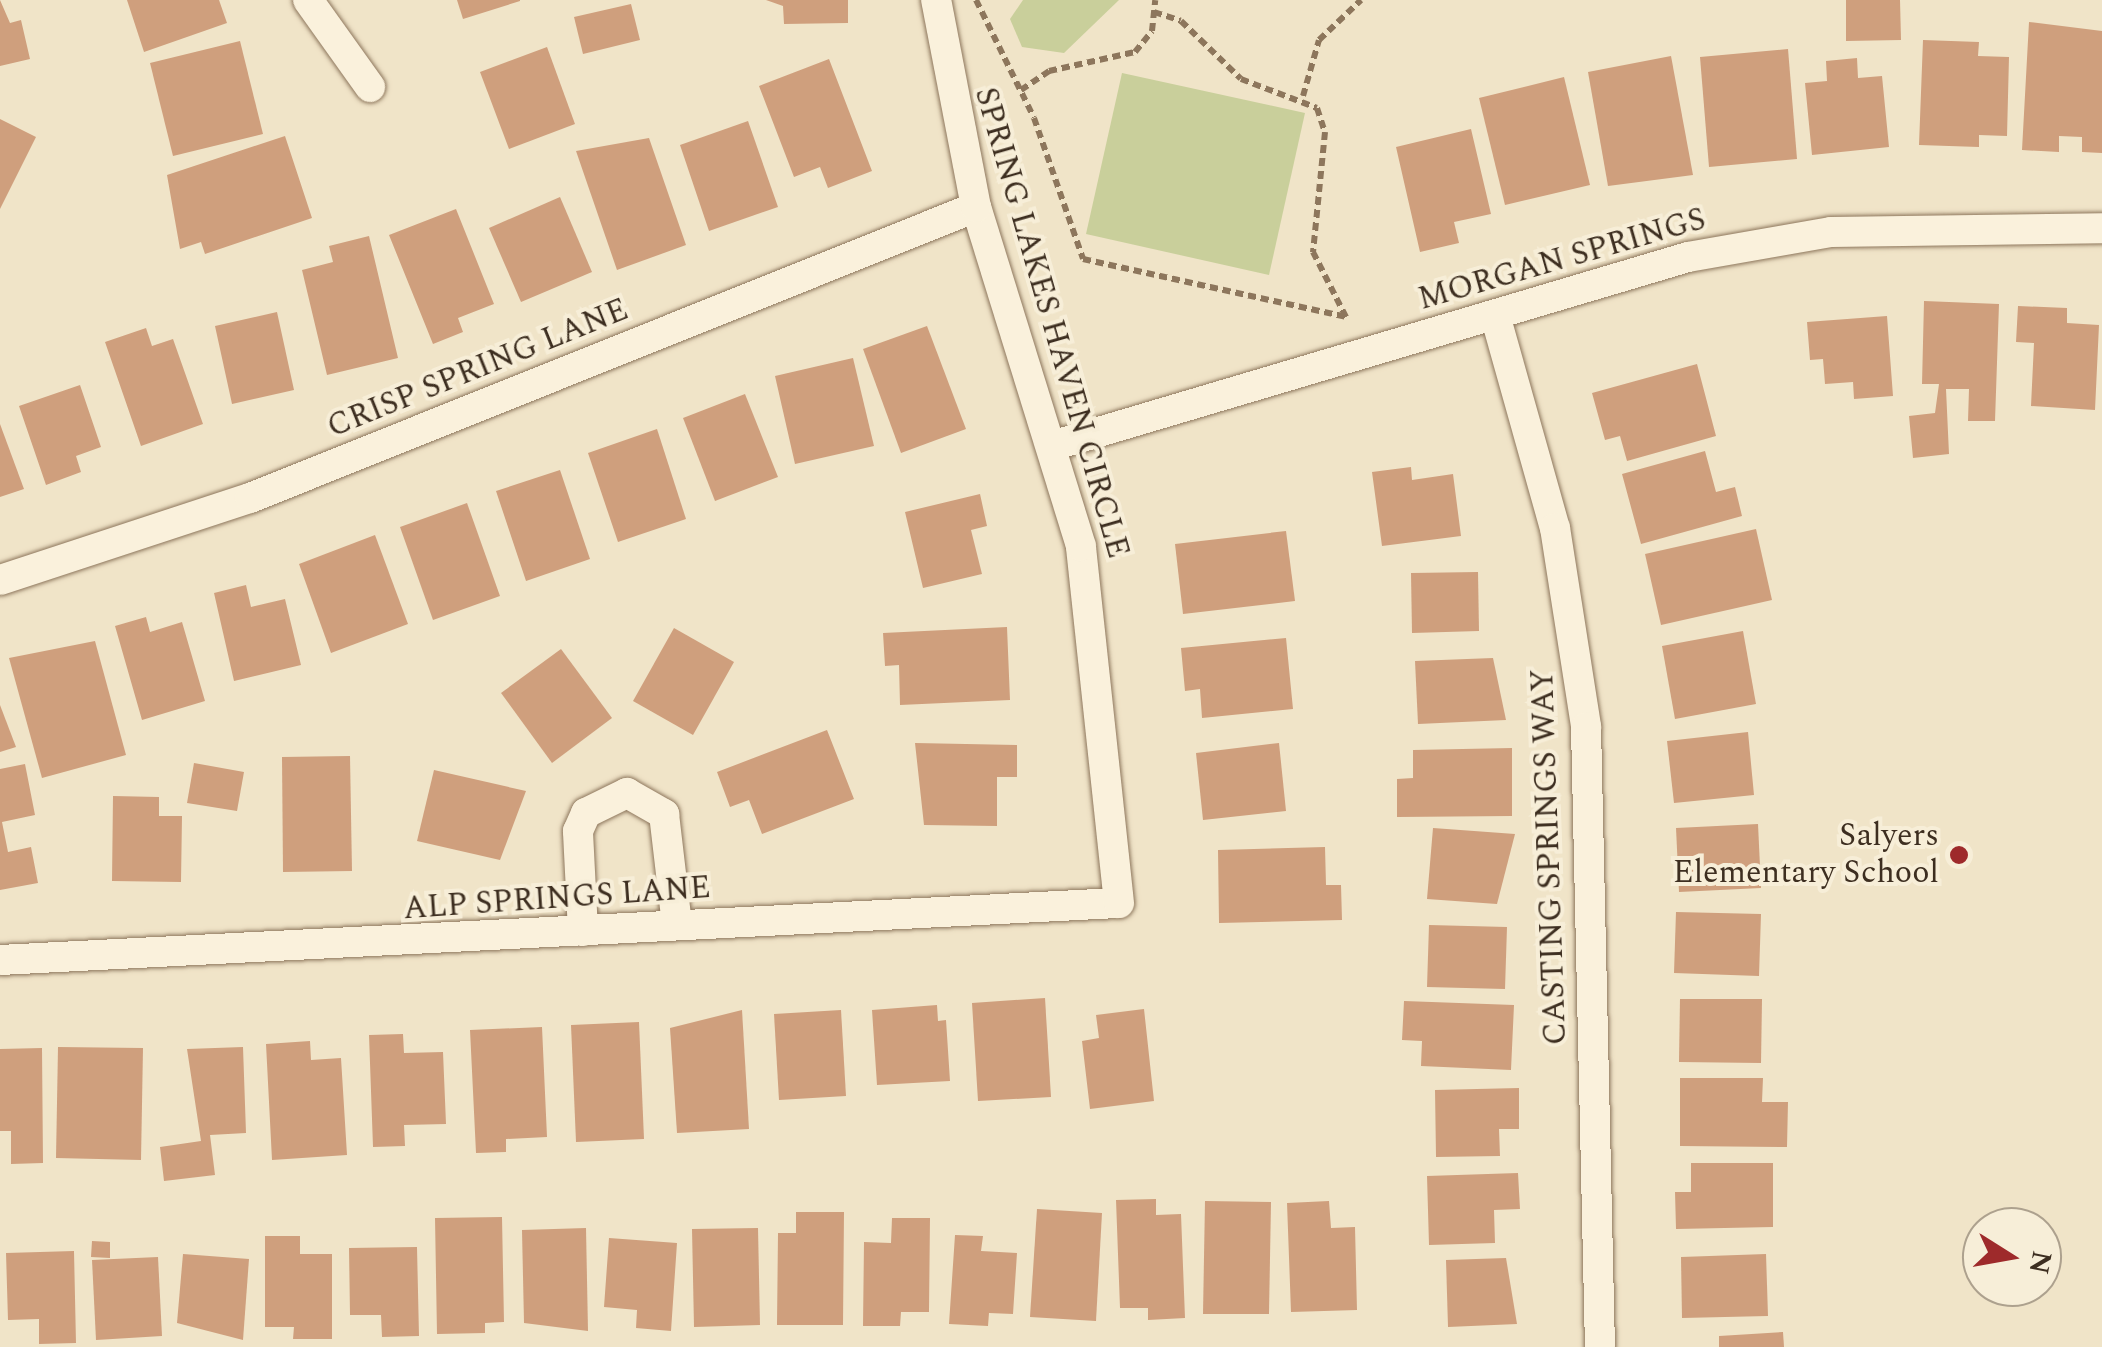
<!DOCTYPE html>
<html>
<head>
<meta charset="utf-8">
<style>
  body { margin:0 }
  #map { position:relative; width:2102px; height:1347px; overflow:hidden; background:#f0e4c8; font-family:Spectral,serif }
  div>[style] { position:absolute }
  .green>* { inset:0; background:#c9cf9b }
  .building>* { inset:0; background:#cf9f7d }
  .path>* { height:6px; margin-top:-3px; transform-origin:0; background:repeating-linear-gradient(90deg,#8d765c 0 8px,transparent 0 13px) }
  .roads { filter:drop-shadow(0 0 2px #8d765c) drop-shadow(0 0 2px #8d765c) }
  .street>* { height:30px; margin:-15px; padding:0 15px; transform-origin:15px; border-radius:15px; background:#faf1dc }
  .dots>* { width:28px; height:28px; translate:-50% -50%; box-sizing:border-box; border:5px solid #f7eed8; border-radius:50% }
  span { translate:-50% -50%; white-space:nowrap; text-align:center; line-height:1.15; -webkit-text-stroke:8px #f7eed8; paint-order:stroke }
  .street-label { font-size:32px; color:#3d2e20 }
  .poi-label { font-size:32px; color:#3d2e20 }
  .right { translate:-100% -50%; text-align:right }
  .north { position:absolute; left:1962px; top:1207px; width:100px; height:100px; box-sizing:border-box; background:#f7eed8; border:2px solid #ada18e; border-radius:50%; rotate:101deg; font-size:28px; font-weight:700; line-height:40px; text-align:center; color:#3d2e20 }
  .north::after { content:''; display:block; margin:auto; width:35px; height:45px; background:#9e2a2b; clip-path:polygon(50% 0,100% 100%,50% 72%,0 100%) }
</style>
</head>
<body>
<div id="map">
  <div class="green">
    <div style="clip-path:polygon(1023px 0,1119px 0,1064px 53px,1022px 47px,1010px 19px)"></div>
    <div style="clip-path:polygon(1122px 73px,1305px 113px,1269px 275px,1086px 234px)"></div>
  </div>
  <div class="building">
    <div style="clip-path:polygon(0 0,10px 23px,21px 20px,30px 59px,0 66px)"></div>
    <div style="clip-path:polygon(127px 0,219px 0,227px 23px,144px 52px)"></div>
    <div style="clip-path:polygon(457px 0,520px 0,520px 1px,463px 19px)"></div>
    <div style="clip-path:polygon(766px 0,848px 0,848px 23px,784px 24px,783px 6px)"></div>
    <div style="clip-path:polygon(1846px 0,1900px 0,1901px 40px,1846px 41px)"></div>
    <div style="clip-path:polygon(631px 4px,640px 40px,583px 54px,574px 17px)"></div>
    <div style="clip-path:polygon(2029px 22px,2102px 31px,2102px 153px,2082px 152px,2082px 137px,2059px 136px,2059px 152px,2022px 150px)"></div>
    <div style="clip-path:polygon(1923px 40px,1979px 42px,1978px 56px,2009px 57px,2007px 136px,1979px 135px,1979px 147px,1919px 145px)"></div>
    <div style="clip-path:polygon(240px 41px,263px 134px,173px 156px,150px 63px)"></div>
    <div style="clip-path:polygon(547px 47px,575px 124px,509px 149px,480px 72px)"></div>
    <div style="clip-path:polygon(1788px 49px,1797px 159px,1709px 167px,1700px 57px)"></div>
    <div style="clip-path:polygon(1671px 56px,1693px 175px,1608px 186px,1588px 72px)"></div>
    <div style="clip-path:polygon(1857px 58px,1858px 78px,1882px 76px,1889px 147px,1812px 155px,1805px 83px,1827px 81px,1826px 61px)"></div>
    <div style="clip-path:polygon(829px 59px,872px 171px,828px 188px,820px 167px,794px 177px,759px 86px)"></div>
    <div style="clip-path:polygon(1564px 77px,1590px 185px,1505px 205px,1479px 98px)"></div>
    <div style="clip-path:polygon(0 119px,36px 137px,0 209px)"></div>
    <div style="clip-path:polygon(748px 121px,778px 207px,709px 231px,680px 145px)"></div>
    <div style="clip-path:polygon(1471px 129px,1491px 214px,1454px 222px,1459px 243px,1420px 252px,1396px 147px)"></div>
    <div style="clip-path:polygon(285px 136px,312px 218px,205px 254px,201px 242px,180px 249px,167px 175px)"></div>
    <div style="clip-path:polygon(649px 138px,686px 245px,617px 270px,576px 151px)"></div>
    <div style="clip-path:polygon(560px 197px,592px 272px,521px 302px,489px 228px)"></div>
    <div style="clip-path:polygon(456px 209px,494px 304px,458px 318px,463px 332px,433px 344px,389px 235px)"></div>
    <div style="clip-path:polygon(369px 236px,398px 358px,327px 375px,302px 270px,333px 262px,329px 246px)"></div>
    <div style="clip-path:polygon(1924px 301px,1999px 304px,1995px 421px,1968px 421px,1969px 389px,1946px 389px,1949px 454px,1913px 458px,1909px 416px,1935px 413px,1939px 384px,1922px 384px)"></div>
    <div style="clip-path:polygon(2018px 306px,2067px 308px,2067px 323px,2099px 325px,2095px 410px,2031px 406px,2034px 343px,2016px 342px)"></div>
    <div style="clip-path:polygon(277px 312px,294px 390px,232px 404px,215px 326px)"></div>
    <div style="clip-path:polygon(1887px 316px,1893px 396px,1854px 399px,1853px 382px,1825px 384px,1823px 359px,1810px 360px,1807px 322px)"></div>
    <div style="clip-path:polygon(927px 326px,966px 429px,901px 453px,863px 349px)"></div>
    <div style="clip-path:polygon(146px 328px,152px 346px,173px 339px,203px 424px,141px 446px,105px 342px)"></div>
    <div style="clip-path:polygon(853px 358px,874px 446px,795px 464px,775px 376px)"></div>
    <div style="clip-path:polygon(1697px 364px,1716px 436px,1627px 461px,1620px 436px,1605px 440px,1592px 393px)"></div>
    <div style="clip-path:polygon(80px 385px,101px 447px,76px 456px,81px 472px,46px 485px,19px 406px)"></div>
    <div style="clip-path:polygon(745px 394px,778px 477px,715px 501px,683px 418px)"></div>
    <div style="clip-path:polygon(0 424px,24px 489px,0 497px)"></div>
    <div style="clip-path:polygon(657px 429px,686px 519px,618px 542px,588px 453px)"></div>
    <div style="clip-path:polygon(1705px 451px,1716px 492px,1735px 487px,1742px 516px,1641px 544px,1622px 474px)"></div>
    <div style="clip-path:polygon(1411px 467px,1412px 480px,1453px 474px,1461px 536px,1382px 546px,1372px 472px)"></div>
    <div style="clip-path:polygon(560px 470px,590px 559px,526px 581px,496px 491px)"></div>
    <div style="clip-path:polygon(980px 494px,987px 526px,971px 530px,982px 574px,923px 588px,905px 512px)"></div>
    <div style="clip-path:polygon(467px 503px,500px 596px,433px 620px,400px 527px)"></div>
    <div style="clip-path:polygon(1756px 529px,1772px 600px,1661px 625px,1645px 554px)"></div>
    <div style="clip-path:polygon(1286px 531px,1295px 601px,1183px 614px,1175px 544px)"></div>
    <div style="clip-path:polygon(375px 535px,408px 624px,331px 653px,299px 564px)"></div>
    <div style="clip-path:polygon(1478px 572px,1479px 631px,1412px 633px,1411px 573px)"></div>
    <div style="clip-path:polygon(246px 585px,251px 607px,285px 599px,301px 665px,234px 681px,214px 593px)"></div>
    <div style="clip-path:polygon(146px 617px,150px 632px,182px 622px,205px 701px,142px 720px,115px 626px)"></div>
    <div style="clip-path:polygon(1007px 627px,1010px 700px,900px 705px,899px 665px,885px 666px,883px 633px)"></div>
    <div style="clip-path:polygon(674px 628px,734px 662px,693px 735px,633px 701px)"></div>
    <div style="clip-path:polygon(1743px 631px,1756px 704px,1675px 719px,1662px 646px)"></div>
    <div style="clip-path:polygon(1286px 638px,1293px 709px,1202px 718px,1200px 689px,1185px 691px,1181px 648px)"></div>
    <div style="clip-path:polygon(95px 641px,126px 755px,42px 778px,9px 658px)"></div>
    <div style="clip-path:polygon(561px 649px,612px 718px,552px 763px,501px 693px)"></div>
    <div style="clip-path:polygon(1493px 658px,1506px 720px,1418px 724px,1415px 661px)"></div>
    <div style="clip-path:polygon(0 705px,16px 747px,0 752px)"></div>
    <div style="clip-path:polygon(827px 730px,854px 799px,762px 834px,749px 800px,730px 807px,717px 772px)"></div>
    <div style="clip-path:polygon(1748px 732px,1754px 795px,1674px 803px,1667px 741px)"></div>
    <div style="clip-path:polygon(915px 743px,1017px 745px,1017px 777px,997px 777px,997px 826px,924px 825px)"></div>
    <div style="clip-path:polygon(1279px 743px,1286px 811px,1203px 820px,1196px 753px)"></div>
    <div style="clip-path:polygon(1512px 748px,1512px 816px,1397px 817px,1397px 779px,1413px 778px,1413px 750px)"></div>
    <div style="clip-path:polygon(350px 756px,352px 871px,283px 872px,282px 757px)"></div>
    <div style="clip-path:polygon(194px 763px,244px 772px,237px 811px,187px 803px)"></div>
    <div style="clip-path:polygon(25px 764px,35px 815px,2px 822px,8px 852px,31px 847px,38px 883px,0 890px,0 769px)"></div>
    <div style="clip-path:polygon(434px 770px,526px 791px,500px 860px,417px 841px)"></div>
    <div style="clip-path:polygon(113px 796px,159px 797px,159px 816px,182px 816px,181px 882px,112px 881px)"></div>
    <div style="clip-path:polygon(1758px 824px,1761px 888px,1679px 892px,1676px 828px)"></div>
    <div style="clip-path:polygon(1433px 828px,1515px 834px,1497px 904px,1427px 899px)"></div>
    <div style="clip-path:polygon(1325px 847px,1326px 885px,1341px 885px,1342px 920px,1219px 923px,1218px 850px)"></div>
    <div style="clip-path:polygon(1676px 912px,1761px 914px,1759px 976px,1674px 973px)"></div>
    <div style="clip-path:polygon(1429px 925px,1507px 927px,1505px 989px,1427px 987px)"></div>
    <div style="clip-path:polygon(1045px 998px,1051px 1097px,978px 1101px,972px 1003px)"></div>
    <div style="clip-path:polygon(1680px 999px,1762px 999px,1761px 1063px,1679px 1062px)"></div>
    <div style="clip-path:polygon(1404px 1001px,1514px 1005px,1511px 1070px,1421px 1066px,1422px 1041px,1402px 1040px)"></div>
    <div style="clip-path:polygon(937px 1005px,938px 1021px,946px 1020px,950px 1081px,877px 1085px,872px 1010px)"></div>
    <div style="clip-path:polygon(1144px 1009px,1154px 1101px,1090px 1109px,1082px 1041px,1099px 1038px,1096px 1015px)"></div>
    <div style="clip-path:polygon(742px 1010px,749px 1129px,677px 1133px,670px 1028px)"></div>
    <div style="clip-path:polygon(841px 1010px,846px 1096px,779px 1100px,774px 1014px)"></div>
    <div style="clip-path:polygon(639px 1022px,644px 1139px,576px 1142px,571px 1025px)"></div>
    <div style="clip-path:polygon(542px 1027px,547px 1137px,506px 1139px,506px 1152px,476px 1153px,470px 1030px)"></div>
    <div style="clip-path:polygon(403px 1034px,404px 1053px,443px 1052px,446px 1124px,404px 1125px,405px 1146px,373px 1147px,369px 1035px)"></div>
    <div style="clip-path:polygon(310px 1041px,311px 1060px,341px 1058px,347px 1155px,272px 1160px,266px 1044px)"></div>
    <div style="clip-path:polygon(58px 1047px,143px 1048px,141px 1160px,56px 1158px)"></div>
    <div style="clip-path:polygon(243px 1047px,246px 1133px,210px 1135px,215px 1175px,164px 1181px,160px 1147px,201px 1141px,187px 1049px)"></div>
    <div style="clip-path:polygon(42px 1048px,43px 1163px,11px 1164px,11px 1131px,0 1131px,0 1049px)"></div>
    <div style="clip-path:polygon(1680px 1078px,1763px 1078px,1762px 1102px,1788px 1102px,1787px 1147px,1680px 1146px)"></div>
    <div style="clip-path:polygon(1519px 1088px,1519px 1129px,1499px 1129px,1500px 1156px,1436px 1157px,1435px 1090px)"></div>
    <div style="clip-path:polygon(1691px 1163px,1773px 1163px,1773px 1227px,1676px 1229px,1675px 1192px,1691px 1192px)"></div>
    <div style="clip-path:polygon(1518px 1173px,1520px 1209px,1494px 1210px,1495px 1243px,1429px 1245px,1427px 1176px)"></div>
    <div style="clip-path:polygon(1156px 1199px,1156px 1215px,1181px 1214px,1185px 1318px,1148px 1320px,1148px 1308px,1120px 1308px,1116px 1200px)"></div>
    <div style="clip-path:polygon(1205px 1201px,1271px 1202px,1269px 1314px,1203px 1314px)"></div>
    <div style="clip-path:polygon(1329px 1201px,1331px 1228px,1355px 1227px,1357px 1310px,1291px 1312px,1287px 1203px)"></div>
    <div style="clip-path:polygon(1037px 1209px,1102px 1213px,1096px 1321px,1030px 1317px)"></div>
    <div style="clip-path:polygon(796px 1212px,844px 1212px,843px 1325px,777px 1325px,778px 1233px,796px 1233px)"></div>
    <div style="clip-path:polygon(502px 1217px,504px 1322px,485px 1323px,485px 1333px,437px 1334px,435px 1218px)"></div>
    <div style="clip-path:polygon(892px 1218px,930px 1218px,929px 1312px,901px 1312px,900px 1326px,863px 1326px,864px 1242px,891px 1243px)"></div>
    <div style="clip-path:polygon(586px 1228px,588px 1331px,524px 1323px,522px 1230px)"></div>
    <div style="clip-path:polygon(758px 1228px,760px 1325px,694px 1327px,692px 1229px)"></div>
    <div style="clip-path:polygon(955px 1235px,983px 1236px,981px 1251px,1017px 1253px,1013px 1314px,989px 1313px,988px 1326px,949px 1324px)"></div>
    <div style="clip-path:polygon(265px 1236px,300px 1236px,300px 1254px,332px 1254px,332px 1339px,293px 1339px,294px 1327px,265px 1327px)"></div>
    <div style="clip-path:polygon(609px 1238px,677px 1243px,671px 1331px,636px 1328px,637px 1310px,604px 1307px)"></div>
    <div style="clip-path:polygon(92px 1241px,110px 1242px,110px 1258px,91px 1257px)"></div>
    <div style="clip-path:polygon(417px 1247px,419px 1336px,382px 1337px,381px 1315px,350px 1315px,349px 1248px)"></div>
    <div style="clip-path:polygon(74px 1251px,76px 1343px,39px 1344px,39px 1319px,8px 1320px,6px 1253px)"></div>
    <div style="clip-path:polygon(183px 1254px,249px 1259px,243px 1340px,177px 1323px)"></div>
    <div style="clip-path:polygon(1766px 1254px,1768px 1316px,1682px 1318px,1681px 1257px)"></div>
    <div style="clip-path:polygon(158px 1257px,162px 1336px,96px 1340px,92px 1260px)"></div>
    <div style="clip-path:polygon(1506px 1258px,1517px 1324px,1448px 1327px,1446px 1260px)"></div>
    <div style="clip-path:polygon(1783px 1332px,1784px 1347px,1719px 1347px,1719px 1336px)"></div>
  </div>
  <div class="path">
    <div style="left:976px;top:0;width:131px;rotate:63.8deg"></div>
    <div style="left:1034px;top:118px;width:149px;rotate:70.8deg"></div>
    <div style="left:1083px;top:259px;width:269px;rotate:12.4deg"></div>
    <div style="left:1154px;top:12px;width:28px;rotate:18deg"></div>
    <div style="left:1181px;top:21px;width:83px;rotate:44deg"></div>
    <div style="left:1241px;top:79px;width:81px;rotate:20.9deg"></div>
    <div style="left:1317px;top:108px;width:25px;rotate:72deg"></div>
    <div style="left:1325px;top:132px;width:121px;rotate:95.7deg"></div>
    <div style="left:1313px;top:252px;width:73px;rotate:63.1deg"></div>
    <div style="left:1021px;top:90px;width:34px;rotate:-34deg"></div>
    <div style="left:1049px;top:71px;width:88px;rotate:-12.5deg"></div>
    <div style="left:1135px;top:52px;width:27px;rotate:-51deg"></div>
    <div style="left:1152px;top:31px;width:31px;rotate:-84deg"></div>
    <div style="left:1303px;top:96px;width:58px;rotate:-74.1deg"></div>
    <div style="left:1319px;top:40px;width:58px;rotate:-43.6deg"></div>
  </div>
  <div class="roads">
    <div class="street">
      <div style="left:308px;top:0;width:107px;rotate:54.5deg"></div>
      <div style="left:1495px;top:315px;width:221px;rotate:74.3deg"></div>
      <div style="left:1555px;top:528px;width:201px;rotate:81.1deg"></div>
      <div style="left:1586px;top:727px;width:620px;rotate:88.71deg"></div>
      <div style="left:1055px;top:445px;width:660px;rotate:-16.54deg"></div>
      <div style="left:1688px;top:257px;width:145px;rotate:-9.9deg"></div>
      <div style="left:1831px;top:232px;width:271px;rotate:-0.8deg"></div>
      <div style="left:0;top:580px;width:263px;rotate:-18.2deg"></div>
      <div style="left:250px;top:498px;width:782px;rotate:-21.84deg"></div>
      <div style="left:583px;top:931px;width:100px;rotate:-92.9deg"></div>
      <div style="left:578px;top:831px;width:20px;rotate:-66deg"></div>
      <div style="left:586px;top:813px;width:46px;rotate:-26deg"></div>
      <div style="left:627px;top:793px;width:43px;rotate:29.6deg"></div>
      <div style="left:664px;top:814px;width:111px;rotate:83.3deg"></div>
      <div style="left:0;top:960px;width:1120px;rotate:-2.92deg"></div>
      <div style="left:1119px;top:903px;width:359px;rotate:-96.1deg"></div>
      <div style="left:1081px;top:546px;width:355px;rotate:-107.2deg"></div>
      <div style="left:976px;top:207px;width:211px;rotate:-100.9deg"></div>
    </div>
  </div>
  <div class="dots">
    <div style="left:1959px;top:855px;background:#9e2a2b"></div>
  </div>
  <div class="street-label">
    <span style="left:1562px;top:260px;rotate:-16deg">MORGAN SPRINGS</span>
    <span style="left:1051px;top:323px;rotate:74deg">SPRING LAKES HAVEN CIRCLE</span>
    <span style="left:478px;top:369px;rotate:-22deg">CRISP SPRING LANE</span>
    <span style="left:1550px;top:857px;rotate:-92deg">CASTING SPRINGS WAY</span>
    <span style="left:557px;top:899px;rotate:-4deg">ALP SPRINGS LANE</span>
  </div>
  <div class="poi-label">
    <span class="right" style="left:1939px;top:855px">Salyers<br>Elementary School</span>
  </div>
  <div class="north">N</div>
</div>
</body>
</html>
